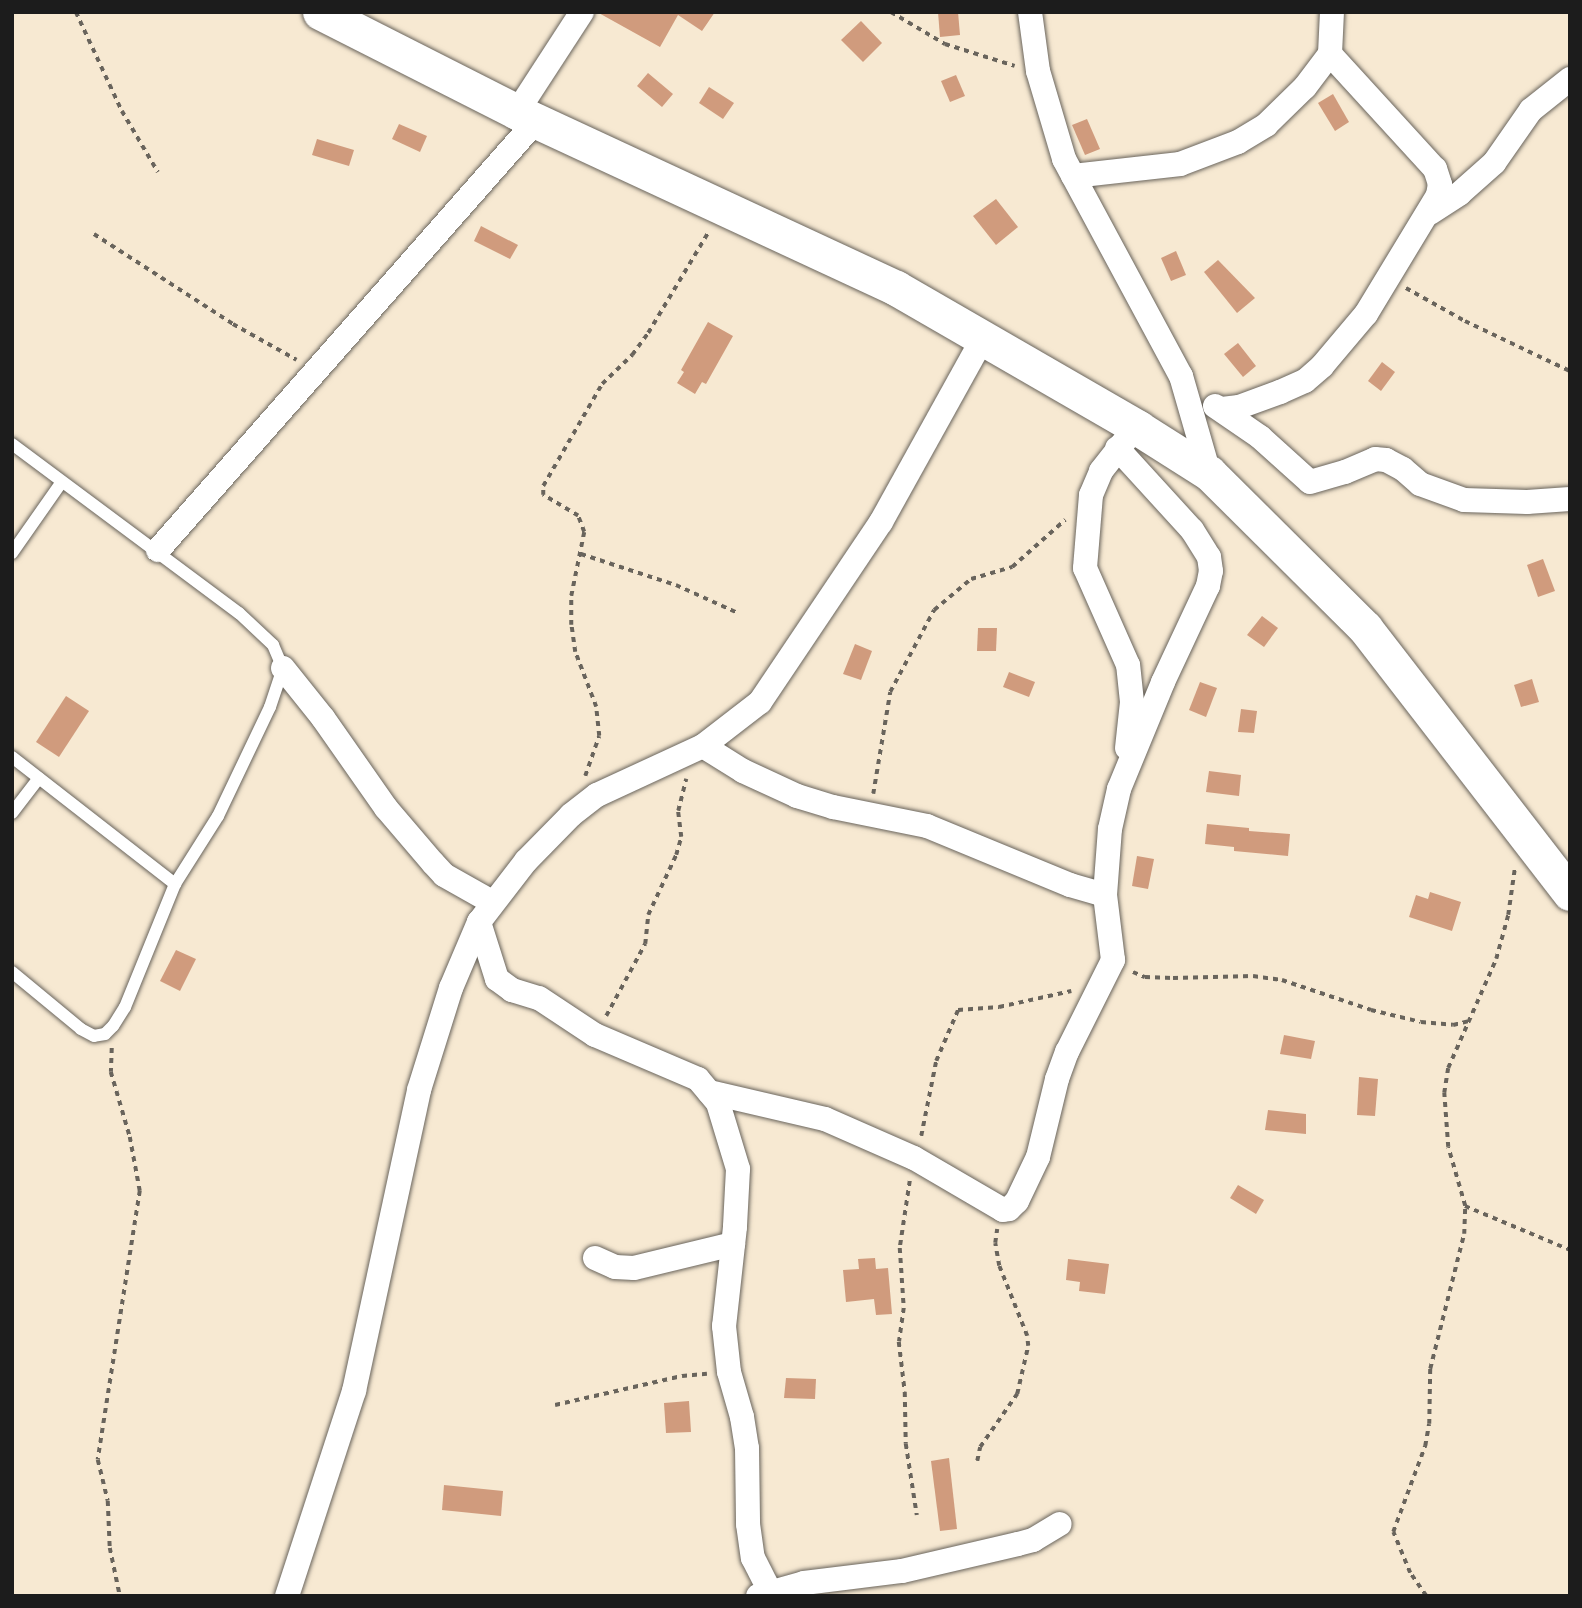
<!DOCTYPE html>
<html>
<head>
<meta charset="utf-8">
<style>
  body { margin:0 }
  #map { position:relative; width:1582px; height:1608px; overflow:hidden; background:#f7e9d2; font-family:"IM FELL French Canon",serif }
  div>[style] { position:absolute }
  .building>* { inset:0; background:#d09b7d }
  .path>* { height:3.5px; margin-top:-1.75px; transform-origin:0; background:repeating-linear-gradient(90deg,#69645c 0 5px,transparent 0 10px) }
  .roads { filter:drop-shadow(0 0 2px #69645c) drop-shadow(0 0 2px #69645c) }
  .service>* { height:12px; margin:-6px; padding:0 6px; transform-origin:6px; border-radius:6px; background:#fff }
  .minor>* { height:24px; margin:-12px; padding:0 12px; transform-origin:12px; border-radius:12px; background:#fff }
  .secondary>* { height:35px; margin:-17.5px; padding:0 17.5px; transform-origin:17.5px; border-radius:17.5px; background:#fff }
  span { translate:-50% -50%; white-space:nowrap; text-align:center; line-height:1.15; -webkit-text-stroke:5px #fcf5e5; paint-order:stroke }
  .frame { position:absolute; inset:0; border:14px solid #1c1c1c; pointer-events:none }
</style>
</head>
<body>
<div id="map">
  <div class="building">
    <div style="clip-path:polygon(597px 12px,715px 12px,702px 31px,678px 15px,660px 47px)"></div>
    <div style="clip-path:polygon(938px 12px,958px 12px,960px 35px,940px 37px)"></div>
    <div style="clip-path:polygon(861px 21px,882px 43px,863px 62px,841px 40px)"></div>
    <div style="clip-path:polygon(648px 73px,673px 94px,662px 107px,637px 86px)"></div>
    <div style="clip-path:polygon(956px 75px,965px 96px,950px 102px,941px 81px)"></div>
    <div style="clip-path:polygon(709px 87px,734px 103px,723px 119px,699px 103px)"></div>
    <div style="clip-path:polygon(1333px 94px,1349px 122px,1335px 131px,1318px 103px)"></div>
    <div style="clip-path:polygon(1087px 119px,1100px 149px,1085px 155px,1072px 125px)"></div>
    <div style="clip-path:polygon(399px 124px,427px 136px,420px 152px,392px 139px)"></div>
    <div style="clip-path:polygon(317px 139px,354px 150px,349px 166px,312px 155px)"></div>
    <div style="clip-path:polygon(996px 199px,1018px 227px,996px 245px,973px 216px)"></div>
    <div style="clip-path:polygon(481px 226px,518px 245px,510px 259px,474px 241px)"></div>
    <div style="clip-path:polygon(1176px 251px,1186px 275px,1171px 281px,1161px 258px)"></div>
    <div style="clip-path:polygon(1218px 260px,1255px 298px,1237px 313px,1204px 272px)"></div>
    <div style="clip-path:polygon(708px 322px,733px 336px,706px 384px,702px 382px,695px 394px,677px 383px,684px 372px,681px 370px)"></div>
    <div style="clip-path:polygon(1238px 343px,1256px 366px,1243px 377px,1224px 354px)"></div>
    <div style="clip-path:polygon(1382px 362px,1395px 372px,1381px 391px,1368px 381px)"></div>
    <div style="clip-path:polygon(1543px 559px,1555px 591px,1538px 597px,1527px 565px)"></div>
    <div style="clip-path:polygon(1262px 616px,1278px 628px,1264px 647px,1247px 635px)"></div>
    <div style="clip-path:polygon(978px 628px,997px 628px,996px 651px,977px 651px)"></div>
    <div style="clip-path:polygon(855px 644px,872px 651px,861px 680px,843px 674px)"></div>
    <div style="clip-path:polygon(1009px 672px,1035px 682px,1029px 697px,1003px 687px)"></div>
    <div style="clip-path:polygon(1532px 679px,1539px 702px,1521px 707px,1514px 685px)"></div>
    <div style="clip-path:polygon(1200px 682px,1217px 688px,1206px 717px,1189px 710px)"></div>
    <div style="clip-path:polygon(66px 696px,89px 711px,59px 757px,36px 742px)"></div>
    <div style="clip-path:polygon(1241px 709px,1257px 711px,1254px 733px,1238px 732px)"></div>
    <div style="clip-path:polygon(1209px 771px,1241px 775px,1239px 796px,1206px 792px)"></div>
    <div style="clip-path:polygon(1207px 824px,1249px 828px,1249px 831px,1290px 834px,1288px 856px,1234px 851px,1234px 847px,1205px 844px)"></div>
    <div style="clip-path:polygon(1137px 856px,1154px 859px,1148px 889px,1132px 886px)"></div>
    <div style="clip-path:polygon(1430px 892px,1461px 902px,1452px 931px,1409px 917px,1416px 895px,1428px 899px)"></div>
    <div style="clip-path:polygon(176px 950px,196px 959px,180px 991px,160px 981px)"></div>
    <div style="clip-path:polygon(1284px 1035px,1315px 1041px,1311px 1059px,1280px 1054px)"></div>
    <div style="clip-path:polygon(1359px 1077px,1378px 1079px,1375px 1116px,1357px 1115px)"></div>
    <div style="clip-path:polygon(1268px 1110px,1306px 1114px,1306px 1134px,1265px 1130px)"></div>
    <div style="clip-path:polygon(1238px 1185px,1264px 1200px,1256px 1214px,1230px 1198px)"></div>
    <div style="clip-path:polygon(875px 1258px,876px 1269px,888px 1268px,892px 1314px,876px 1315px,874px 1299px,846px 1302px,843px 1270px,859px 1269px,858px 1259px)"></div>
    <div style="clip-path:polygon(1068px 1259px,1109px 1264px,1105px 1294px,1079px 1291px,1080px 1282px,1066px 1280px)"></div>
    <div style="clip-path:polygon(786px 1378px,816px 1379px,815px 1399px,784px 1398px)"></div>
    <div style="clip-path:polygon(689px 1401px,691px 1432px,666px 1433px,664px 1403px)"></div>
    <div style="clip-path:polygon(949px 1458px,957px 1529px,940px 1531px,931px 1461px)"></div>
    <div style="clip-path:polygon(444px 1485px,503px 1491px,501px 1516px,442px 1510px)"></div>
  </div>
  <div class="path">
    <div style="left:76px;top:12px;width:109px;rotate:65.1deg"></div>
    <div style="left:122px;top:111px;width:71px;rotate:59.5deg"></div>
    <div style="left:891px;top:12px;width:63px;rotate:30.7deg"></div>
    <div style="left:945px;top:44px;width:73px;rotate:17.4deg"></div>
    <div style="left:94px;top:234px;width:166px;rotate:32.9deg"></div>
    <div style="left:233px;top:324px;width:73px;rotate:29.4deg"></div>
    <div style="left:1406px;top:288px;width:68px;rotate:29.2deg"></div>
    <div style="left:1465px;top:321px;width:116px;rotate:25.5deg"></div>
    <div style="left:581px;top:554px;width:100px;rotate:18.1deg"></div>
    <div style="left:676px;top:585px;width:68px;rotate:24.3deg"></div>
    <div style="left:585px;top:776px;width:42px;rotate:-70.7deg"></div>
    <div style="left:599px;top:736px;width:29px;rotate:-96deg"></div>
    <div style="left:596px;top:707px;width:59px;rotate:-110.9deg"></div>
    <div style="left:575px;top:652px;width:27px;rotate:-98deg"></div>
    <div style="left:571px;top:625px;width:29px;rotate:-90deg"></div>
    <div style="left:571px;top:596px;width:65px;rotate:-78.5deg"></div>
    <div style="left:584px;top:532px;width:17px;rotate:-111deg"></div>
    <div style="left:578px;top:516px;width:41px;rotate:-149deg"></div>
    <div style="left:543px;top:495px;width:9px;rotate:-90deg"></div>
    <div style="left:543px;top:486px;width:118px;rotate:-60deg"></div>
    <div style="left:602px;top:384px;width:42px;rotate:-44deg"></div>
    <div style="left:632px;top:355px;width:27px;rotate:-54deg"></div>
    <div style="left:648px;top:333px;width:119px;rotate:-59.1deg"></div>
    <div style="left:873px;top:794px;width:103px;rotate:-80.5deg"></div>
    <div style="left:890px;top:692px;width:93px;rotate:-61.8deg"></div>
    <div style="left:934px;top:610px;width:48px;rotate:-40deg"></div>
    <div style="left:971px;top:579px;width:43px;rotate:-16.3deg"></div>
    <div style="left:1012px;top:567px;width:71px;rotate:-41.6deg"></div>
    <div style="left:1133px;top:972px;width:13px;rotate:23deg"></div>
    <div style="left:1145px;top:977px;width:28px;rotate:2deg"></div>
    <div style="left:1173px;top:978px;width:80px;rotate:-1.4deg"></div>
    <div style="left:1253px;top:976px;width:29px;rotate:8deg"></div>
    <div style="left:1282px;top:980px;width:94px;rotate:18.6deg"></div>
    <div style="left:1371px;top:1010px;width:51px;rotate:13.5deg"></div>
    <div style="left:1421px;top:1022px;width:32px;rotate:5deg"></div>
    <div style="left:1453px;top:1025px;width:16px;rotate:-14deg"></div>
    <div style="left:606px;top:1016px;width:82px;rotate:-61.6deg"></div>
    <div style="left:645px;top:944px;width:29px;rotate:-84deg"></div>
    <div style="left:648px;top:915px;width:66px;rotate:-65deg"></div>
    <div style="left:676px;top:855px;width:19px;rotate:-74deg"></div>
    <div style="left:681px;top:837px;width:26px;rotate:-97deg"></div>
    <div style="left:678px;top:811px;width:33px;rotate:-76deg"></div>
    <div style="left:112px;top:1048px;width:24px;rotate:92deg"></div>
    <div style="left:111px;top:1072px;width:68px;rotate:73.7deg"></div>
    <div style="left:130px;top:1137px;width:55px;rotate:79.5deg"></div>
    <div style="left:140px;top:1191px;width:272px;rotate:98.9deg"></div>
    <div style="left:98px;top:1460px;width:42px;rotate:76.3deg"></div>
    <div style="left:108px;top:1501px;width:47px;rotate:87.6deg"></div>
    <div style="left:110px;top:1548px;width:49px;rotate:78.2deg"></div>
    <div style="left:921px;top:1136px;width:76px;rotate:-78.7deg"></div>
    <div style="left:936px;top:1061px;width:56px;rotate:-66.7deg"></div>
    <div style="left:958px;top:1010px;width:41px;rotate:-4.2deg"></div>
    <div style="left:999px;top:1007px;width:74px;rotate:-12.5deg"></div>
    <div style="left:910px;top:1181px;width:68px;rotate:98.5deg"></div>
    <div style="left:900px;top:1248px;width:60px;rotate:86.2deg"></div>
    <div style="left:904px;top:1308px;width:34px;rotate:98deg"></div>
    <div style="left:899px;top:1342px;width:50px;rotate:83.2deg"></div>
    <div style="left:905px;top:1392px;width:52px;rotate:88.9deg"></div>
    <div style="left:906px;top:1444px;width:72px;rotate:81.2deg"></div>
    <div style="left:1465px;top:1206px;width:114px;rotate:22.7deg"></div>
    <div style="left:555px;top:1405px;width:130px;rotate:-12.9deg"></div>
    <div style="left:682px;top:1376px;width:25px;rotate:-5deg"></div>
    <div style="left:977px;top:1461px;width:14px;rotate:-78deg"></div>
    <div style="left:980px;top:1447px;width:65px;rotate:-55.1deg"></div>
    <div style="left:1017px;top:1394px;width:49px;rotate:-77.1deg"></div>
    <div style="left:1028px;top:1346px;width:10px;rotate:-96deg"></div>
    <div style="left:1027px;top:1336px;width:75px;rotate:-111.8deg"></div>
    <div style="left:999px;top:1266px;width:23px;rotate:-100deg"></div>
    <div style="left:995px;top:1243px;width:14px;rotate:-82deg"></div>
    <div style="left:1426px;top:1596px;width:28px;rotate:-125deg"></div>
    <div style="left:1410px;top:1573px;width:44px;rotate:-112.5deg"></div>
    <div style="left:1393px;top:1532px;width:92px;rotate:-69.6deg"></div>
    <div style="left:1425px;top:1446px;width:22px;rotate:-80deg"></div>
    <div style="left:1429px;top:1424px;width:55px;rotate:-89deg"></div>
    <div style="left:1430px;top:1369px;width:139px;rotate:-75.9deg"></div>
    <div style="left:1464px;top:1234px;width:28px;rotate:-88deg"></div>
    <div style="left:1465px;top:1206px;width:61px;rotate:-106.1deg"></div>
    <div style="left:1448px;top:1147px;width:54px;rotate:-94.2deg"></div>
    <div style="left:1444px;top:1093px;width:25px;rotate:-81deg"></div>
    <div style="left:1448px;top:1068px;width:119px;rotate:-66.2deg"></div>
    <div style="left:1496px;top:959px;width:46px;rotate:-74.7deg"></div>
    <div style="left:1508px;top:915px;width:49px;rotate:-81.9deg"></div>
  </div>
  <div class="roads">
    <div class="service">
      <div style="left:12px;top:444px;width:283px;rotate:36.7deg"></div>
      <div style="left:239px;top:613px;width:47px;rotate:43.3deg"></div>
      <div style="left:273px;top:645px;width:25px;rotate:67deg"></div>
      <div style="left:283px;top:668px;width:41px;rotate:108.4deg"></div>
      <div style="left:270px;top:707px;width:121px;rotate:115.5deg"></div>
      <div style="left:218px;top:816px;width:80px;rotate:122.3deg"></div>
      <div style="left:175px;top:884px;width:133px;rotate:112.1deg"></div>
      <div style="left:125px;top:1007px;width:22px;rotate:122deg"></div>
      <div style="left:113px;top:1026px;width:11px;rotate:135deg"></div>
      <div style="left:105px;top:1034px;width:11px;rotate:170deg"></div>
      <div style="left:94px;top:1036px;width:15px;rotate:-152deg"></div>
      <div style="left:81px;top:1029px;width:89px;rotate:-140.4deg"></div>
      <div style="left:12px;top:553px;width:85px;rotate:-55deg"></div>
      <div style="left:12px;top:757px;width:207px;rotate:37.9deg"></div>
      <div style="left:12px;top:813px;width:44px;rotate:-52.4deg"></div>
    </div>
    <div class="minor">
      <div style="left:1030px;top:12px;width:60px;rotate:82.3deg"></div>
      <div style="left:1038px;top:71px;width:92px;rotate:73.5deg"></div>
      <div style="left:1064px;top:159px;width:247px;rotate:61.7deg"></div>
      <div style="left:1181px;top:376px;width:101px;rotate:73.9deg"></div>
      <div style="left:517px;top:112px;width:119px;rotate:-57deg"></div>
      <div style="left:1073px;top:176px;width:108px;rotate:-6.4deg"></div>
      <div style="left:1180px;top:164px;width:62px;rotate:-20.8deg"></div>
      <div style="left:1238px;top:142px;width:33px;rotate:-31deg"></div>
      <div style="left:1266px;top:125px;width:54px;rotate:-44.3deg"></div>
      <div style="left:1305px;top:87px;width:41px;rotate:-52.9deg"></div>
      <div style="left:1330px;top:54px;width:42px;rotate:-87.3deg"></div>
      <div style="left:1430px;top:213px;width:35px;rotate:-33deg"></div>
      <div style="left:1459px;top:194px;width:47px;rotate:-41.5deg"></div>
      <div style="left:1494px;top:163px;width:65px;rotate:-55.1deg"></div>
      <div style="left:1531px;top:110px;width:50px;rotate:-38.5deg"></div>
      <div style="left:1215px;top:406px;width:55px;rotate:34.6deg"></div>
      <div style="left:1260px;top:437px;width:67px;rotate:42deg"></div>
      <div style="left:1310px;top:482px;width:36px;rotate:-16deg"></div>
      <div style="left:1345px;top:472px;width:33px;rotate:-23deg"></div>
      <div style="left:1375px;top:459px;width:11px;rotate:5deg"></div>
      <div style="left:1386px;top:460px;width:19px;rotate:28deg"></div>
      <div style="left:1403px;top:469px;width:23px;rotate:41deg"></div>
      <div style="left:1420px;top:484px;width:47px;rotate:20deg"></div>
      <div style="left:1464px;top:500px;width:63px;rotate:1.8deg"></div>
      <div style="left:1527px;top:502px;width:43px;rotate:-4deg"></div>
      <div style="left:1222px;top:409px;width:17px;rotate:-7deg"></div>
      <div style="left:1239px;top:407px;width:44px;rotate:-20.1deg"></div>
      <div style="left:1280px;top:392px;width:27px;rotate:-24deg"></div>
      <div style="left:1305px;top:381px;width:23px;rotate:-41deg"></div>
      <div style="left:1322px;top:366px;width:68px;rotate:-49.8deg"></div>
      <div style="left:1366px;top:314px;width:139px;rotate:-58.8deg"></div>
      <div style="left:1438px;top:195px;width:11px;rotate:-80deg"></div>
      <div style="left:1440px;top:184px;width:16px;rotate:-108deg"></div>
      <div style="left:1435px;top:169px;width:156px;rotate:-132.4deg"></div>
      <div style="left:158px;top:550px;width:572px;rotate:-48.62deg"></div>
      <div style="left:283px;top:668px;width:64px;rotate:51.3deg"></div>
      <div style="left:323px;top:718px;width:110px;rotate:55deg"></div>
      <div style="left:386px;top:808px;width:72px;rotate:49.5deg"></div>
      <div style="left:433px;top:863px;width:16px;rotate:47deg"></div>
      <div style="left:444px;top:875px;width:55px;rotate:29.4deg"></div>
      <div style="left:703px;top:746px;width:47px;rotate:32deg"></div>
      <div style="left:743px;top:771px;width:60px;rotate:24.8deg"></div>
      <div style="left:797px;top:796px;width:38px;rotate:17deg"></div>
      <div style="left:833px;top:807px;width:96px;rotate:11.4deg"></div>
      <div style="left:927px;top:826px;width:155px;rotate:22.4deg"></div>
      <div style="left:1070px;top:885px;width:36px;rotate:16deg"></div>
      <div style="left:1127px;top:748px;width:46px;rotate:-83.8deg"></div>
      <div style="left:1132px;top:702px;width:37px;rotate:-96deg"></div>
      <div style="left:1128px;top:665px;width:106px;rotate:-113.9deg"></div>
      <div style="left:1085px;top:568px;width:73px;rotate:-85.3deg"></div>
      <div style="left:1091px;top:495px;width:26px;rotate:-67deg"></div>
      <div style="left:1101px;top:471px;width:42px;rotate:-51.8deg"></div>
      <div style="left:479px;top:922px;width:60px;rotate:72.5deg"></div>
      <div style="left:497px;top:979px;width:19px;rotate:36deg"></div>
      <div style="left:512px;top:990px;width:28px;rotate:17deg"></div>
      <div style="left:539px;top:998px;width:67px;rotate:33.5deg"></div>
      <div style="left:595px;top:1035px;width:112px;rotate:23.1deg"></div>
      <div style="left:698px;top:1079px;width:31px;rotate:50deg"></div>
      <div style="left:718px;top:1103px;width:69px;rotate:73.1deg"></div>
      <div style="left:738px;top:1169px;width:58px;rotate:93deg"></div>
      <div style="left:735px;top:1227px;width:100px;rotate:96.3deg"></div>
      <div style="left:724px;top:1326px;width:46px;rotate:83.8deg"></div>
      <div style="left:729px;top:1372px;width:47px;rotate:73.9deg"></div>
      <div style="left:742px;top:1417px;width:31px;rotate:81deg"></div>
      <div style="left:747px;top:1448px;width:76px;rotate:89.2deg"></div>
      <div style="left:748px;top:1524px;width:34px;rotate:82deg"></div>
      <div style="left:753px;top:1558px;width:36px;rotate:63deg"></div>
      <div style="left:709px;top:1092px;width:119px;rotate:13.1deg"></div>
      <div style="left:825px;top:1119px;width:97px;rotate:23.7deg"></div>
      <div style="left:914px;top:1158px;width:103px;rotate:30.3deg"></div>
      <div style="left:1003px;top:1210px;width:6px;rotate:-9deg"></div>
      <div style="left:1009px;top:1209px;width:11px;rotate:-45deg"></div>
      <div style="left:1017px;top:1201px;width:49px;rotate:-64.5deg"></div>
      <div style="left:1038px;top:1157px;width:80px;rotate:-76.3deg"></div>
      <div style="left:1057px;top:1079px;width:29px;rotate:-70deg"></div>
      <div style="left:1067px;top:1052px;width:103px;rotate:-63.4deg"></div>
      <div style="left:1113px;top:960px;width:65px;rotate:-97deg"></div>
      <div style="left:1105px;top:895px;width:66px;rotate:-85.7deg"></div>
      <div style="left:1110px;top:829px;width:41px;rotate:-77.3deg"></div>
      <div style="left:1119px;top:789px;width:116px;rotate:-67.6deg"></div>
      <div style="left:1163px;top:682px;width:106px;rotate:-64.9deg"></div>
      <div style="left:1208px;top:586px;width:15px;rotate:-79deg"></div>
      <div style="left:1211px;top:571px;width:14px;rotate:-98deg"></div>
      <div style="left:1209px;top:557px;width:32px;rotate:-122deg"></div>
      <div style="left:1192px;top:530px;width:111px;rotate:-132.4deg"></div>
      <div style="left:595px;top:1258px;width:22px;rotate:24deg"></div>
      <div style="left:615px;top:1267px;width:19px;rotate:3deg"></div>
      <div style="left:634px;top:1268px;width:102px;rotate:-13.6deg"></div>
      <div style="left:287px;top:1596px;width:216px;rotate:-71.9deg"></div>
      <div style="left:354px;top:1391px;width:308px;rotate:-77.8deg"></div>
      <div style="left:419px;top:1090px;width:107px;rotate:-72.6deg"></div>
      <div style="left:451px;top:988px;width:72px;rotate:-67deg"></div>
      <div style="left:479px;top:922px;width:77px;rotate:-52.4deg"></div>
      <div style="left:526px;top:861px;width:64px;rotate:-45.6deg"></div>
      <div style="left:571px;top:815px;width:33px;rotate:-38deg"></div>
      <div style="left:597px;top:795px;width:117px;rotate:-24.8deg"></div>
      <div style="left:703px;top:746px;width:72px;rotate:-37.7deg"></div>
      <div style="left:760px;top:702px;width:217px;rotate:-56.1deg"></div>
      <div style="left:881px;top:522px;width:210px;rotate:-61deg"></div>
      <div style="left:758px;top:1596px;width:48px;rotate:-15.8deg"></div>
      <div style="left:804px;top:1583px;width:99px;rotate:-7deg"></div>
      <div style="left:902px;top:1571px;width:119px;rotate:-13.1deg"></div>
      <div style="left:1018px;top:1544px;width:16px;rotate:-15deg"></div>
      <div style="left:1033px;top:1540px;width:31px;rotate:-31deg"></div>
    </div>
    <div class="secondary">
      <div style="left:320px;top:12px;width:221px;rotate:26.9deg"></div>
      <div style="left:517px;top:112px;width:418px;rotate:24.9deg"></div>
      <div style="left:896px;top:288px;width:280px;rotate:30deg"></div>
      <div style="left:1138px;top:428px;width:84px;rotate:32.4deg"></div>
      <div style="left:1209px;top:473px;width:220px;rotate:44.8deg"></div>
      <div style="left:1365px;top:628px;width:335px;rotate:52.3deg"></div>
    </div>
  </div>
  <div class="frame"></div>
</div>
</body>
</html>
